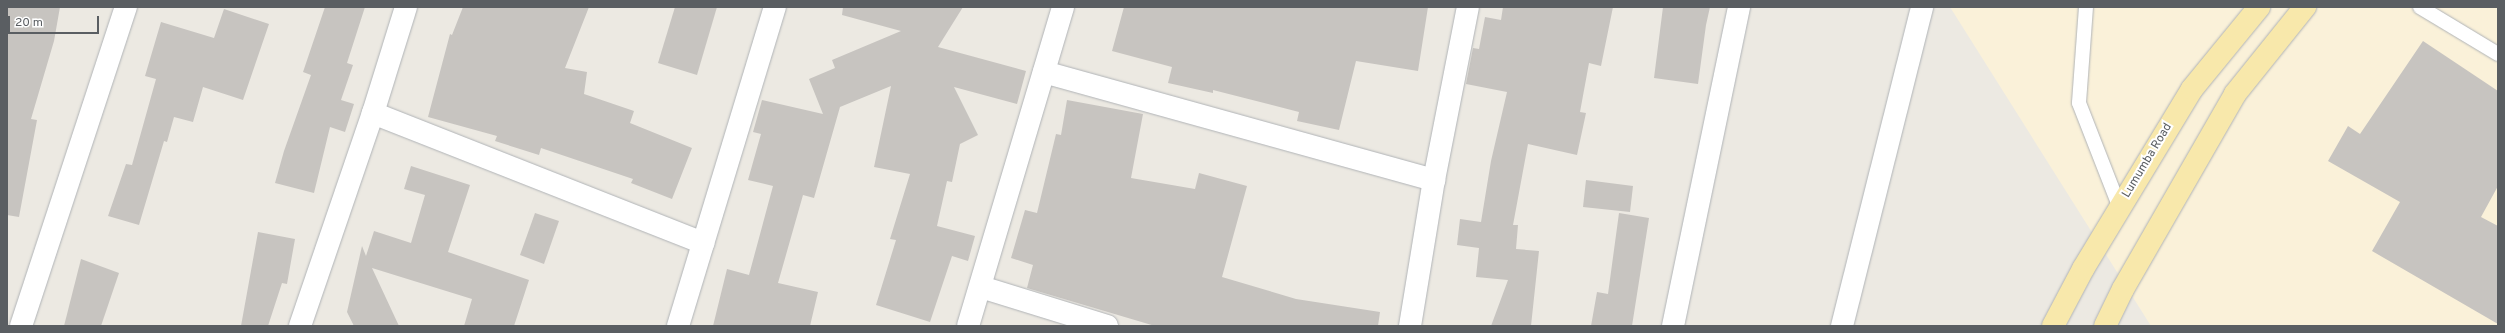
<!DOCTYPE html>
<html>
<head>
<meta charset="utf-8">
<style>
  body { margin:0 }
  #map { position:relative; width:2505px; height:333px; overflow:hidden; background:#ece9e2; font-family:Overpass,sans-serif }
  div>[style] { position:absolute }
  .commercial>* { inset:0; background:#faf1d9 }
  .building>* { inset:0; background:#c7c4c0 }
  .roads { filter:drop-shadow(0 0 1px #b0b3b6) drop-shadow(0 0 1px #b0b3b6) }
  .lane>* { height:14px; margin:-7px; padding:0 7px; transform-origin:7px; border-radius:7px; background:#fff }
  .street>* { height:22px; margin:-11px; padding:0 11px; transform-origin:11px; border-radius:11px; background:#fff }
  .primary>* { height:22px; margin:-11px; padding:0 11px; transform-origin:11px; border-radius:11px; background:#f8e8ab }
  span { translate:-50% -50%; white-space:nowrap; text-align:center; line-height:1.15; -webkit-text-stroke:4px #fff; paint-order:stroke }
  .street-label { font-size:12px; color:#5a5e62 }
  .frame { position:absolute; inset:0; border:8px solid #5a5e62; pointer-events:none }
  .scale { position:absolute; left:8px; top:16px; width:91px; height:18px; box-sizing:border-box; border:2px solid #5a5e62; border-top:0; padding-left:5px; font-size:12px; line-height:14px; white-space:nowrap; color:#5a5e62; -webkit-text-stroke:3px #fff; paint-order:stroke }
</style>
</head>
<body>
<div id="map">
  <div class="commercial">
    <div style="clip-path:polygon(1950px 7px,2498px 7px,2498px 326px,2151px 326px)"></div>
  </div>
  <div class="building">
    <div style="clip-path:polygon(7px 7px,60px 7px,54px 41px,31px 119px,37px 120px,19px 217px,7px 215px)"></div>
    <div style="clip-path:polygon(325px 7px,365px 7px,347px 63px,353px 65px,341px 100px,354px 104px,345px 132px,330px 127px,314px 193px,275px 183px,284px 151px,311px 75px,303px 72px)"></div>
    <div style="clip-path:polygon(463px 7px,589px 7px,565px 68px,587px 72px,584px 94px,634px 111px,630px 123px,692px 148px,672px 199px,631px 183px,633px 179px,541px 148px,539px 155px,495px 141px,497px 136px,428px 117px,450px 34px,452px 35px)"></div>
    <div style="clip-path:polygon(675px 7px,717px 7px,697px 75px,658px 63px)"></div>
    <div style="clip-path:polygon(843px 7px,963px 7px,938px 47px,1026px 71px,1017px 104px,954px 87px,978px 135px,960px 144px,952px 182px,947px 181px,937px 226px,975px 236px,968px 261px,952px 256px,930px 322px,876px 305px,896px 240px,890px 239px,910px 174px,874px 167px,891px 86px,840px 107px,814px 198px,803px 195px,778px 283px,818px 292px,810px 326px,713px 326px,727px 269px,749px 275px,773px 186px,748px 180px,761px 134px,753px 132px,762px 100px,823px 114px,809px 79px,835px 68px,832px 60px,901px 31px,842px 15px)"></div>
    <div style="clip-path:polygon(1124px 7px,1428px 7px,1418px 71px,1356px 61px,1339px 130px,1297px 121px,1299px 112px,1213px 90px,1213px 93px,1168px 83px,1172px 67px,1112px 51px)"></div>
    <div style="clip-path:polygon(1503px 7px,1613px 7px,1601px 66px,1589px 63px,1580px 112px,1586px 113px,1577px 155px,1528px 144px,1513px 225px,1518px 225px,1516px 249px,1539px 251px,1531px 326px,1491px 326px,1508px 280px,1476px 277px,1479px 248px,1457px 245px,1460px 219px,1481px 222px,1491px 161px,1507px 92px,1466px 84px,1473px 48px,1479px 49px,1485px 17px,1501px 20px)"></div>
    <div style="clip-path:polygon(1663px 7px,1710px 7px,1706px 25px,1698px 84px,1654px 78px)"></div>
    <div style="clip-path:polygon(224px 9px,269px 24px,243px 100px,203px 87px,193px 122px,174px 117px,167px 142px,164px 141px,139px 225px,108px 216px,126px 164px,132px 165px,156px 79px,145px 76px,161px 22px,214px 38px)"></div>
    <div style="clip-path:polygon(2423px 41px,2498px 91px,2498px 186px,2481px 217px,2498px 226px,2498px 324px,2372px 251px,2400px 202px,2328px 161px,2348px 126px,2360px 134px)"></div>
    <div style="clip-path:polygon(1067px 100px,1143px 114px,1131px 178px,1195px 189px,1199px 173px,1247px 186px,1222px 277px,1296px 299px,1380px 312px,1378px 326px,1155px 326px,1027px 288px,1033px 265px,1011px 258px,1025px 210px,1037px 213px,1056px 134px,1061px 135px)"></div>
    <div style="clip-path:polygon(411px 166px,470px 185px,448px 252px,529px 280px,514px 326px,464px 326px,472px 299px,372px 268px,399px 326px,354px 326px,347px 312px,362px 246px,366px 256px,374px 231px,411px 243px,425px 195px,404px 189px)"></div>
    <div style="clip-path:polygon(1586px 180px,1633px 186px,1630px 212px,1583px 207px)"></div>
    <div style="clip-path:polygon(535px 213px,559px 221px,544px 264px,520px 255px)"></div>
    <div style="clip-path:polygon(1619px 213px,1649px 218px,1632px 326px,1591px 326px,1597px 292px,1608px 294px)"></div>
    <div style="clip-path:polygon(258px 232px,295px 239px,287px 284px,282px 283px,268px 326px,241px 326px)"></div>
    <div style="clip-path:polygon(81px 259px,119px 273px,101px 326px,64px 326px)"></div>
  </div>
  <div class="roads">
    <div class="lane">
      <div style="left:2086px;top:7px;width:96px;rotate:94.2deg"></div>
      <div style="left:2079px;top:103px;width:113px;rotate:68.7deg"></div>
      <div style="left:2420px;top:7px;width:91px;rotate:31.1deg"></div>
    </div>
    <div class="street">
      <div style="left:1044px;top:72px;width:405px;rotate:15.5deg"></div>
      <div style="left:373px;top:113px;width:355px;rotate:21.5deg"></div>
      <div style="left:981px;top:287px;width:132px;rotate:17.2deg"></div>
      <div style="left:21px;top:326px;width:336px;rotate:-71.8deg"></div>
      <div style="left:300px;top:326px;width:225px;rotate:-71.1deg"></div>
      <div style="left:373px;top:113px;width:111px;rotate:-72.7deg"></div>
      <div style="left:678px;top:326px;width:333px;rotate:-73.1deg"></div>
      <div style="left:968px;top:326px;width:333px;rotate:-73.4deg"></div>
      <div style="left:1410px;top:326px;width:148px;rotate:-80.7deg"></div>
      <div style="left:1434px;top:180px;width:176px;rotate:-78.9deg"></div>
      <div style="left:1673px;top:326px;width:326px;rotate:-78.3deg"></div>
      <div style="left:1842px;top:326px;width:329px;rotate:-75.9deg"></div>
    </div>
    <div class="primary">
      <div style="left:2053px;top:326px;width:64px;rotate:-62.2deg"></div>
      <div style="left:2083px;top:269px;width:210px;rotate:-58.8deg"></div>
      <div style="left:2192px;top:89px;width:106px;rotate:-50.7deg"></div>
      <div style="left:2105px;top:326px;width:41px;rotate:-64.1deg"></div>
      <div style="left:2123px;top:289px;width:225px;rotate:-60.1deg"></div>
      <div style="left:2235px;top:94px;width:112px;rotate:-51.2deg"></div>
    </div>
  </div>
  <div class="street-label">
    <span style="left:2148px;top:161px;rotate:-59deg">Lumumba Road</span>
  </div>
  <div class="frame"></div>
  <div class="scale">20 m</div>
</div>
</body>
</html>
